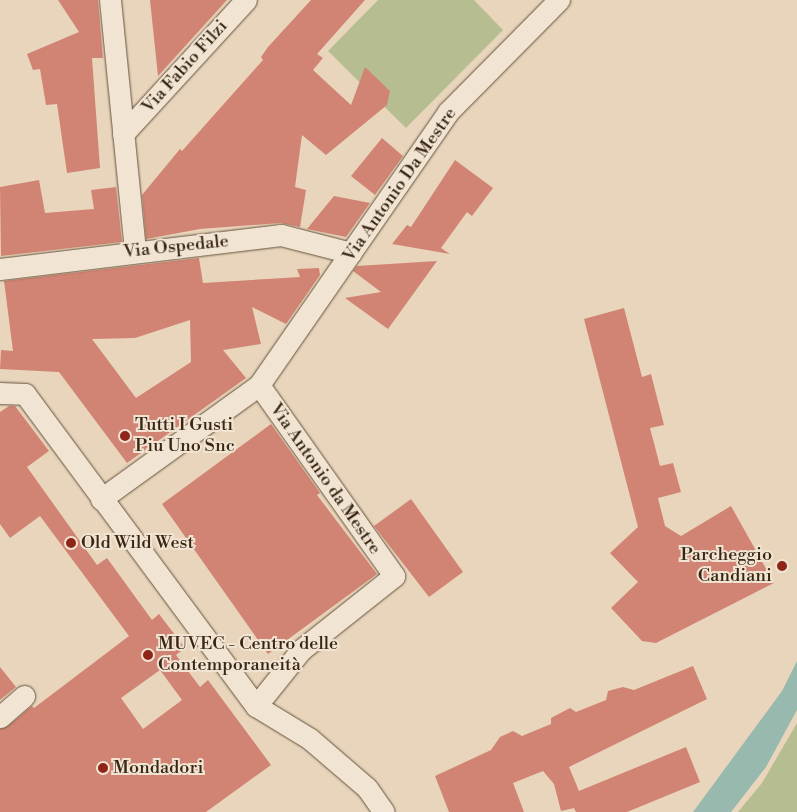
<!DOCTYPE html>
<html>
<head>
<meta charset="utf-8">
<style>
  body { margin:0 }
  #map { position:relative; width:797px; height:812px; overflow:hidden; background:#e9d5bb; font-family:"Libre Bodoni",serif }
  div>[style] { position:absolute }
  .green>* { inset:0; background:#b6bd91 }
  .water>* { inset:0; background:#98b9ad }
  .building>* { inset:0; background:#d18473 }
  .roads { filter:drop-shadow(0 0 1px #64523d) drop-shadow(0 0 1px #64523d) }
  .street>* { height:21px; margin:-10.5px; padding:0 10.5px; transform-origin:10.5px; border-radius:10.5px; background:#f1e4d3 }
  .dots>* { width:14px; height:14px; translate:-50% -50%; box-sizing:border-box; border:2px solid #f1e4d3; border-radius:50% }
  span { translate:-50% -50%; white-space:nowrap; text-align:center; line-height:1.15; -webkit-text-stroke:4px #f1e4d3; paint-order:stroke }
  .street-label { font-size:18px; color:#382613 }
  .poi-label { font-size:18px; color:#382613 }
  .left { translate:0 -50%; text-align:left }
  .right { translate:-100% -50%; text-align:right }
</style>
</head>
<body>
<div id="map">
  <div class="green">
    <div style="clip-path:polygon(378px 0,474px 0,503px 30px,406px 128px,328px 51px)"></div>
    <div style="clip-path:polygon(797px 723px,797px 812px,738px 812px,762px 783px)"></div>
  </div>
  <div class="water">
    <div style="clip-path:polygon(797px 661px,797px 710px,766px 767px,731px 812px,693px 812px,782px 691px)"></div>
  </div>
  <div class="building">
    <div style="clip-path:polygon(58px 0,98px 0,103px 58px,92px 58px,100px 168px,67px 173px,57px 104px,46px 105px,40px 69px,33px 70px,27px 54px,79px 32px)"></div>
    <div style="clip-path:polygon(150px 0,227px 0,158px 76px)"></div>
    <div style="clip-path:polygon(311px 0,365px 0,317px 54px,323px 58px,313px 70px,351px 105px,365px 67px,390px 91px,387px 105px,326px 155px,302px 135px,295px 187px,306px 190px,300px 227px,280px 223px,200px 229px,146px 239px,142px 195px,180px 149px,182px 151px,263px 60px,261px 57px,268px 47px)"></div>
    <div style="clip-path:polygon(382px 138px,403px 156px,375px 195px,351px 176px)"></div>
    <div style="clip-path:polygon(455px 160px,493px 188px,472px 216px,467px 212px,441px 248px,450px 254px,392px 244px,407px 225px,411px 227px)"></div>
    <div style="clip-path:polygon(39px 180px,45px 213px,94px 209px,91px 190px,116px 187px,122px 242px,1px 256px,0 187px)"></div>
    <div style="clip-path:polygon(334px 196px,370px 203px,346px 237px,307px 229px)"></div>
    <div style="clip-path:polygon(evenodd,199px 258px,203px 283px,300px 277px,297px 269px,319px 268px,320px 275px,286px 324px,252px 307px,261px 344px,223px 350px,246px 378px,127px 463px,59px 372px,0 369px,1px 350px,13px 351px,4px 281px,199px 258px,190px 320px,191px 362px,136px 398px,92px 339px,135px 338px,190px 320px)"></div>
    <div style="clip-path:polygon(437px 261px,388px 329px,345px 298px,381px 292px,353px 271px,357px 266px)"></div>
    <div style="clip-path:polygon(624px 308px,642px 377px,651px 374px,664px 425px,650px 428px,660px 466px,673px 463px,681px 492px,658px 498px,665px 526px,681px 536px,731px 506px,774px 583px,656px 643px,642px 641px,611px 608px,638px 582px,610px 553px,638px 527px,584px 319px)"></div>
    <div style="clip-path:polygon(evenodd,9px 406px,15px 406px,49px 451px,27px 467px,97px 565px,107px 558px,152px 620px,159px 614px,185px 648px,176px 655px,200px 687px,208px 680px,271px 765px,206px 812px,0 812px,0 729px,8px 726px,32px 706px,34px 708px,129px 636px,40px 516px,10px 538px,0 524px,0 412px,9px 406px,160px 670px,182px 700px,143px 729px,121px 698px,160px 670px)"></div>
    <div style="clip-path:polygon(271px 424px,320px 493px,317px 495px,377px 574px,268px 654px,162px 504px)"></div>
    <div style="clip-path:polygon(411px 499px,463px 572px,429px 597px,374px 526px)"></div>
    <div style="clip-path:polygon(693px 666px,707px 699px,569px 767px,579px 791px,686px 747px,700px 782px,627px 812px,576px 812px,574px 808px,561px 811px,554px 784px,543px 771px,513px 783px,524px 812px,449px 812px,435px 776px,491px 750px,500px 737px,513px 731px,522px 736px,551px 724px,551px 718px,570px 708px,576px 712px,606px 700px,608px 691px,623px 687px,634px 690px)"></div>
    <div style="clip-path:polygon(0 667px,16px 687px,0 700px)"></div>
  </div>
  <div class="roads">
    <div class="street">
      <div style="left:110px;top:0;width:252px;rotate:84.3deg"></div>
      <div style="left:123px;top:134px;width:182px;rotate:-47.5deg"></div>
      <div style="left:0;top:269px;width:283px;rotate:-6.9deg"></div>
      <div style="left:281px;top:235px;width:72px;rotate:14.4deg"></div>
      <div style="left:259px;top:385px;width:332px;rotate:-55.3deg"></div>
      <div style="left:448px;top:112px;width:158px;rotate:-45.3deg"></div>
      <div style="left:0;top:393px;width:25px;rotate:2deg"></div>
      <div style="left:25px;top:394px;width:388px;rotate:53.5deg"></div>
      <div style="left:256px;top:706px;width:63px;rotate:31.4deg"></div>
      <div style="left:310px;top:739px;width:75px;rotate:40.7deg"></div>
      <div style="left:367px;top:788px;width:29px;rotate:55deg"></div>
      <div style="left:101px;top:499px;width:195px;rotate:-35.8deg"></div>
      <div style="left:259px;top:385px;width:234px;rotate:54.7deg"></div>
      <div style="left:394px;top:576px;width:119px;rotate:141.5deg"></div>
      <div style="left:301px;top:650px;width:72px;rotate:128.8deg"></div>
      <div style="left:0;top:717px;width:32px;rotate:-41deg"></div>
    </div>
  </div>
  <div class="dots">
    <div style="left:125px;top:436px;background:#8f2418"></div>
    <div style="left:71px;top:543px;background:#8f2418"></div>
    <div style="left:782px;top:566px;background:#8f2418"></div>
    <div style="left:148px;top:655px;background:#8f2418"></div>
    <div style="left:103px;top:768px;background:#8f2418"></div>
  </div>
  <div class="street-label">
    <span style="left:185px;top:67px;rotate:-48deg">Via Fabio Filzi</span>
    <span style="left:400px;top:185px;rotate:-55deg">Via Antonio Da Mestre</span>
    <span style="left:176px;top:247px;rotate:-6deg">Via Ospedale</span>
    <span style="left:325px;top:479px;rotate:55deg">Via Antonio da Mestre</span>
  </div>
  <div class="poi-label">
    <span class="left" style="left:135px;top:436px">Tutti I Gusti<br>Piu Uno Snc</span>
    <span class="left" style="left:81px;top:543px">Old Wild West</span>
    <span class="right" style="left:772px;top:566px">Parcheggio<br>Candiani</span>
    <span class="left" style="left:158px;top:655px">MUVEC - Centro delle<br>Contemporaneità</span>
    <span class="left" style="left:113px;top:768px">Mondadori</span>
  </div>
</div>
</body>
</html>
